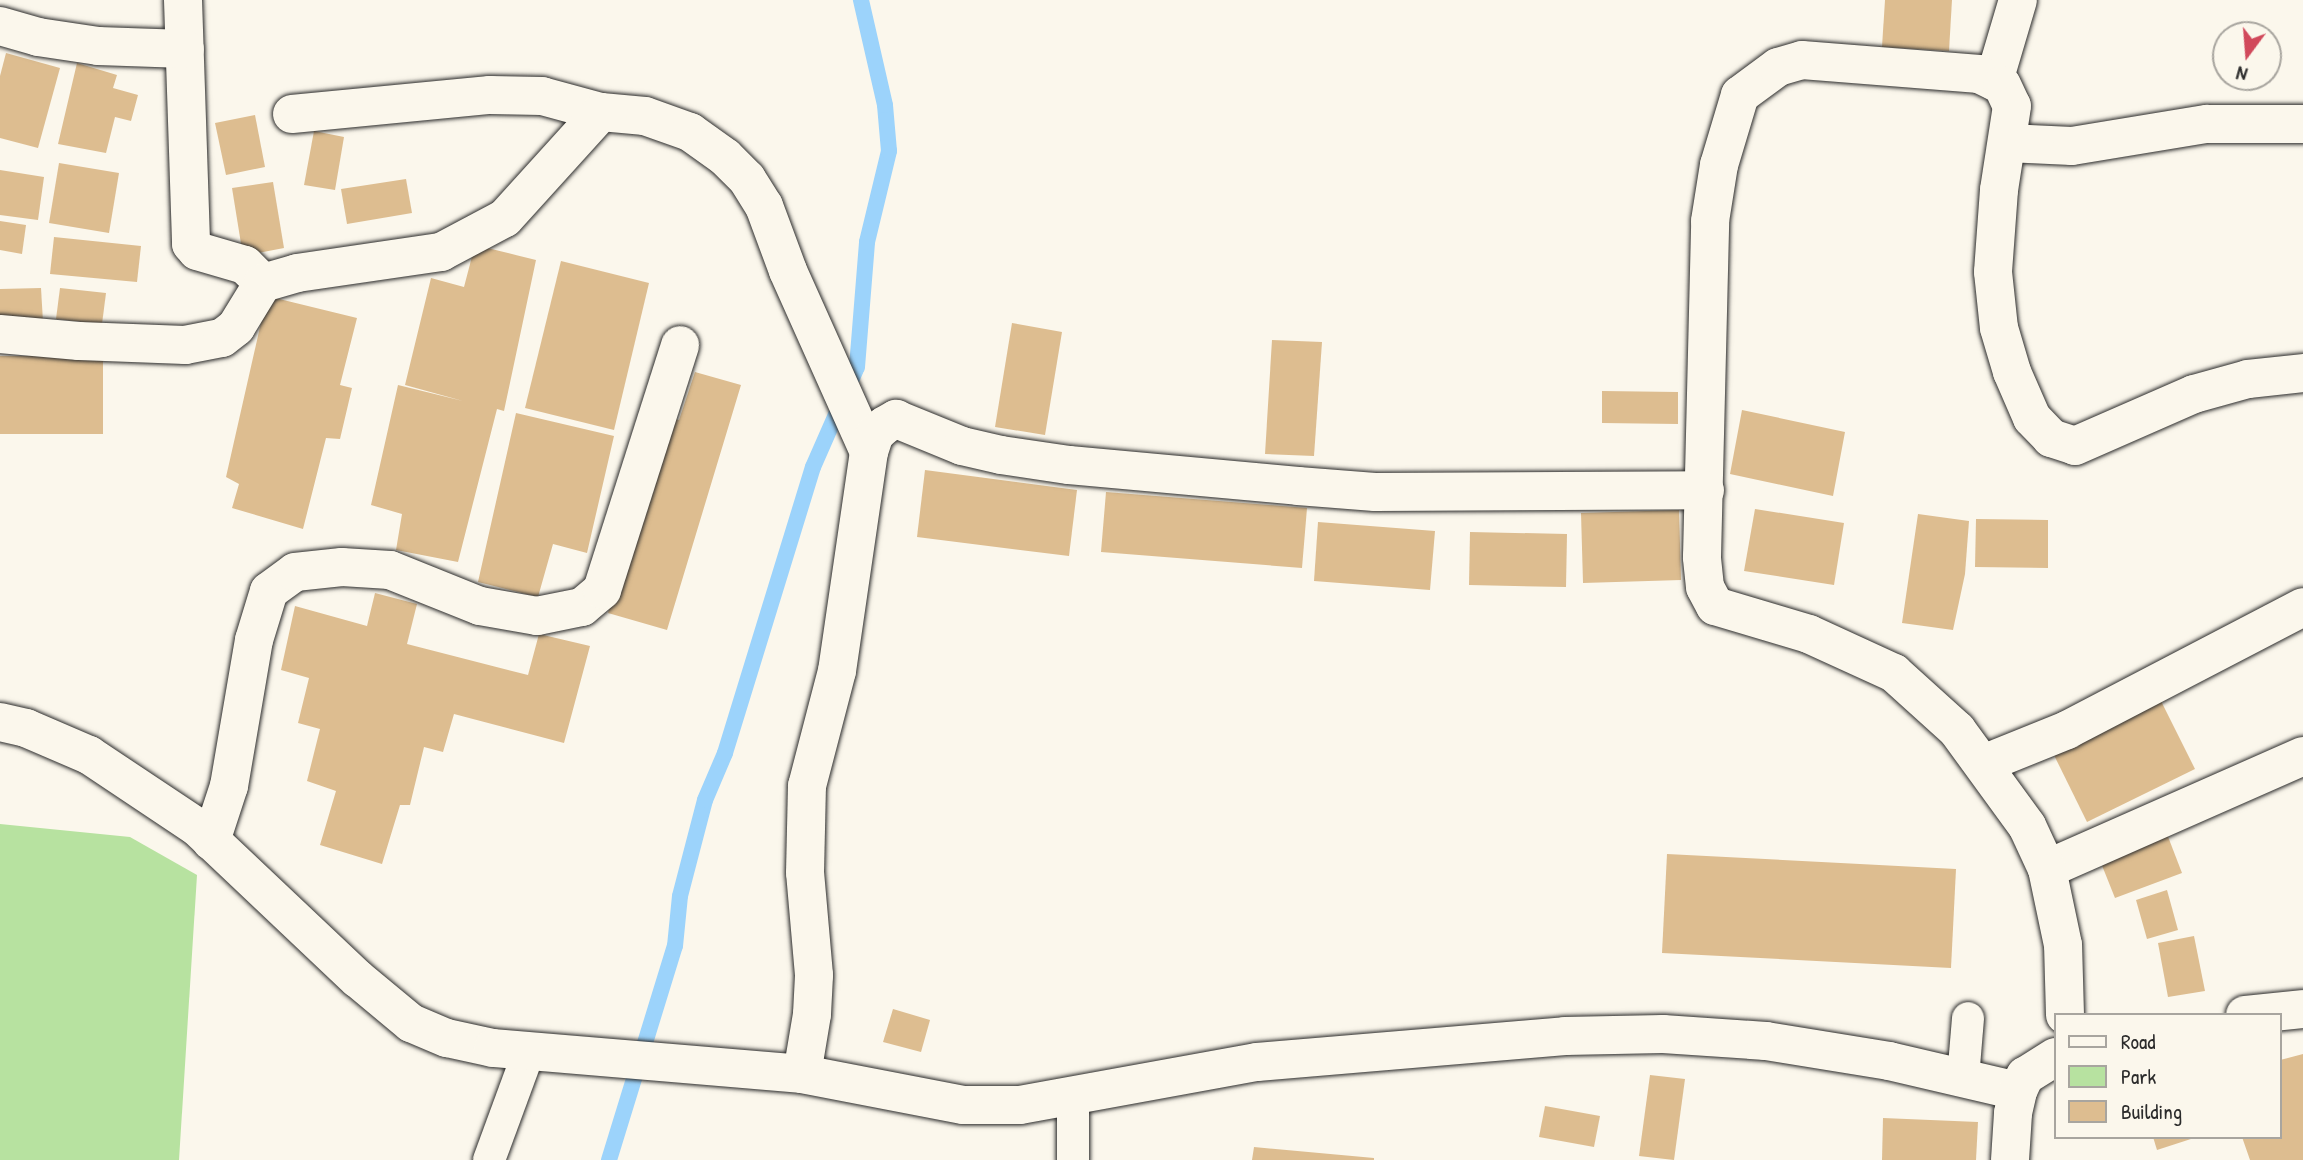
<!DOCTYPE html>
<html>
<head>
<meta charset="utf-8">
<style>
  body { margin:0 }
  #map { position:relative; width:2303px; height:1160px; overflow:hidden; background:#fbf7ec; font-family:"Patrick Hand",sans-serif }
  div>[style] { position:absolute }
  .green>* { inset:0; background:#b7e2a0 }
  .stream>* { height:16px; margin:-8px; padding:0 8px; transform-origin:8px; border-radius:8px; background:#9cd3fb }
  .building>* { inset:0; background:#ddbd90 }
  .roads { filter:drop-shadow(0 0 2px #2b2b2b) drop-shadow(0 0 2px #2b2b2b) }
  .service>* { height:32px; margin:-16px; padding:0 16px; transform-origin:16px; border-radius:16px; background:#fbf7ec }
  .minor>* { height:38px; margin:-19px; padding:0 19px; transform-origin:19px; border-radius:19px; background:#fbf7ec }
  span { translate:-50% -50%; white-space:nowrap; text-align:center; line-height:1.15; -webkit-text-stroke:5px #fbf7ec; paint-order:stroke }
  .legend { position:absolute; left:2054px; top:1013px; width:228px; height:126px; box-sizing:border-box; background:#fbf7ec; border:2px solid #a8a59f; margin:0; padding:9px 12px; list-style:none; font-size:21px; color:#2b2b2b }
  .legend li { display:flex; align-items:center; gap:14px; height:35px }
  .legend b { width:35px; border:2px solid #a8a59f }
  .north { position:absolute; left:2212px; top:21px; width:70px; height:70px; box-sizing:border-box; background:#fbf7ec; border:2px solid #a8a59f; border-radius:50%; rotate:196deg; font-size:19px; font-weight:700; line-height:28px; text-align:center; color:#2b2b2b }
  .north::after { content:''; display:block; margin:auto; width:24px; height:32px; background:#d1495b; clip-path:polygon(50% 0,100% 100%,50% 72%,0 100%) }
</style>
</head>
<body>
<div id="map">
  <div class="green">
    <div style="clip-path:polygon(0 824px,130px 837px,197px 875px,179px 1160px,0 1160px)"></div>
  </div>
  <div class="stream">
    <div style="left:609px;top:1160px;width:224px;rotate:-72.9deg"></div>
    <div style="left:675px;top:946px;width:50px;rotate:-84.3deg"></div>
    <div style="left:680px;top:896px;width:99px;rotate:-75.4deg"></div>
    <div style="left:705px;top:800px;width:51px;rotate:-66.9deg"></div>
    <div style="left:725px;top:753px;width:299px;rotate:-72.9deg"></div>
    <div style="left:813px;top:467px;width:109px;rotate:-66.3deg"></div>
    <div style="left:857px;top:367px;width:125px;rotate:-85.4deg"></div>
    <div style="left:867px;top:242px;width:94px;rotate:-76.4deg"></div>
    <div style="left:889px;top:151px;width:46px;rotate:-95deg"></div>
    <div style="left:885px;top:105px;width:108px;rotate:-102.9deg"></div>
  </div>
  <div class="building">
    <div style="clip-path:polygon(1885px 0,1952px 0,1949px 51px,1882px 47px)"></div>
    <div style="clip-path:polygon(6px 53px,60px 68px,38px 148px,0 138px,0 76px)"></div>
    <div style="clip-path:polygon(77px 63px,117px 75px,113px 88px,138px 95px,131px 121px,115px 117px,106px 153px,58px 144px)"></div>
    <div style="clip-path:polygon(255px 115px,265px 167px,226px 175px,215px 123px)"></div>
    <div style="clip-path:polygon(314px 131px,344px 137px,335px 190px,304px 185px)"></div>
    <div style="clip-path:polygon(59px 163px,119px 173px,109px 233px,49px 223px)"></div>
    <div style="clip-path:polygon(0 170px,44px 177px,38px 220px,0 215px)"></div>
    <div style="clip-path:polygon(406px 179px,412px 213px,347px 224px,341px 189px)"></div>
    <div style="clip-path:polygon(273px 182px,284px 248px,243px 256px,232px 188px)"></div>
    <div style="clip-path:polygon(0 221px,26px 225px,22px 254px,0 250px)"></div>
    <div style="clip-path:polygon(54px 237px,141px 246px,137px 282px,50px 274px)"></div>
    <div style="clip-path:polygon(475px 245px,536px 260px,504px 411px,497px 409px,458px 562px,396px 550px,402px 514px,371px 505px,398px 385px,463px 401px,405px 385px,431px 278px,464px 287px)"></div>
    <div style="clip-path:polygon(561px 261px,649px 283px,614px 430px,525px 408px)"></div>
    <div style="clip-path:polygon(41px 288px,43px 322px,0 323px,0 289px)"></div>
    <div style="clip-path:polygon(60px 288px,106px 293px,102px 324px,56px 319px)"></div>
    <div style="clip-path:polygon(267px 296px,357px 318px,340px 385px,352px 388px,340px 439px,326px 438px,303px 529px,232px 508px,239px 484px,226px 477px)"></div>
    <div style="clip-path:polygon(1012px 323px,1062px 332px,1045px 435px,995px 427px)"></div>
    <div style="clip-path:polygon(1272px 340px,1322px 342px,1314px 456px,1265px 454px)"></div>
    <div style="clip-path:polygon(0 356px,103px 356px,103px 434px,0 434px)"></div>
    <div style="clip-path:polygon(695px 372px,741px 385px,667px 630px,608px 613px,663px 415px,679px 420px)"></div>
    <div style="clip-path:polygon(1602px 391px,1678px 392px,1678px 424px,1602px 423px)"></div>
    <div style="clip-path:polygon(1742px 410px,1845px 432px,1833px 496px,1730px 474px)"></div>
    <div style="clip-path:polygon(516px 413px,614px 436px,587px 553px,553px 544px,538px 597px,478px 582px)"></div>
    <div style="clip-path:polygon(925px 470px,1077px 490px,1069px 556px,917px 537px)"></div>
    <div style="clip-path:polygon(1106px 492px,1307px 508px,1302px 568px,1101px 552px)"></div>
    <div style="clip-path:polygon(1755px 509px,1844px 523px,1834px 585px,1744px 571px)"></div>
    <div style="clip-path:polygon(1679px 510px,1681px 580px,1583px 583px,1581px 513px)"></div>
    <div style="clip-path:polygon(1918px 514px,1969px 521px,1965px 574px,1953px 630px,1902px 623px)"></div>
    <div style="clip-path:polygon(1976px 519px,2048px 520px,2048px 568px,1975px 567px)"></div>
    <div style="clip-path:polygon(1318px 522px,1435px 531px,1430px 590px,1314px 581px)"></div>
    <div style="clip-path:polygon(1470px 532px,1567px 534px,1566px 587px,1469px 585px)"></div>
    <div style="clip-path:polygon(375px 593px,417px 604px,407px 644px,528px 675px,539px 634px,590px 646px,564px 743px,454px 714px,443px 752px,424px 747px,410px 805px,400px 805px,382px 864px,320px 845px,336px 791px,307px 781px,320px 729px,298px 723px,309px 678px,281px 670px,295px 606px,367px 626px)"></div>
    <div style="clip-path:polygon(2158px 695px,2195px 769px,2087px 822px,2050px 747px)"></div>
    <div style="clip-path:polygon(2167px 834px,2182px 873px,2115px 898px,2099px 858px)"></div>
    <div style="clip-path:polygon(1667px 854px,1956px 869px,1951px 968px,1662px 953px)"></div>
    <div style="clip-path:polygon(2167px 890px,2178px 930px,2147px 939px,2136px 900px)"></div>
    <div style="clip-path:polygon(2194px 936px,2205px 991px,2168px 997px,2158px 943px)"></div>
    <div style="clip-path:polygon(893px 1009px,930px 1020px,921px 1052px,883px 1042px)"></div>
    <div style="clip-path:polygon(2303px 1054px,2303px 1160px,2250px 1160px,2242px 1137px,2280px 1137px,2280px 1060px)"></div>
    <div style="clip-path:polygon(1650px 1075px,1685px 1079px,1674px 1160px,1639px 1156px)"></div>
    <div style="clip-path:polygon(1545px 1106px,1600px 1116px,1594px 1147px,1539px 1137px)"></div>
    <div style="clip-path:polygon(1883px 1118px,1978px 1122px,1976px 1160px,1882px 1160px)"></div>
    <div style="clip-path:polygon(2153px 1137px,2194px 1137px,2194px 1138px,2157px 1150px)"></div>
    <div style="clip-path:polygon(1254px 1147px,1374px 1158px,1374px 1160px,1252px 1160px)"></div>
  </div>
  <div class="roads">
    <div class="service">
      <div style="left:1963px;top:1078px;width:60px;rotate:-85.2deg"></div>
      <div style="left:489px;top:1160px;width:116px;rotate:-69.8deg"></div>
      <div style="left:1073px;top:1160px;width:62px;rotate:-90deg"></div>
    </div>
    <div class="minor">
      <div style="left:183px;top:0;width:244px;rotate:88.1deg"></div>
      <div style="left:191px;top:244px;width:9px;rotate:49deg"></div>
      <div style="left:197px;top:251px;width:50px;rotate:16.3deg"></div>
      <div style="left:245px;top:265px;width:25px;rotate:45deg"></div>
      <div style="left:0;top:26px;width:40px;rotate:16deg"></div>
      <div style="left:38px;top:37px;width:61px;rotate:8.5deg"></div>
      <div style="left:98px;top:46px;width:87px;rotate:2deg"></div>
      <div style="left:1994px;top:81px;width:84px;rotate:-73.5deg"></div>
      <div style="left:292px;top:114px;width:199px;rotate:-5.5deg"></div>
      <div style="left:490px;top:95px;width:52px;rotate:1.1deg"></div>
      <div style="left:542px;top:96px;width:61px;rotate:15.2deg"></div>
      <div style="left:2007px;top:143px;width:65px;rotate:2.6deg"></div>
      <div style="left:2072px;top:146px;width:137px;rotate:-9.3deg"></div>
      <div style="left:2207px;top:124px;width:96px"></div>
      <div style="left:0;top:334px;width:79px;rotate:5.1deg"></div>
      <div style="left:79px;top:341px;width:106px;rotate:2.2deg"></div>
      <div style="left:185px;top:345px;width:38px;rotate:-11deg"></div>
      <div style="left:222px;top:338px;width:18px;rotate:-38deg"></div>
      <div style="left:236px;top:327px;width:52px;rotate:-58.5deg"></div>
      <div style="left:263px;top:283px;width:35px;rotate:-16deg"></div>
      <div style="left:297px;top:273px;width:146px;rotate:-8.3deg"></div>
      <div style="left:441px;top:252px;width:72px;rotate:-28deg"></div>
      <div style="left:505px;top:218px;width:143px;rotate:-47.8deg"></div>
      <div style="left:601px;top:112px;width:44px;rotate:5.2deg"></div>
      <div style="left:645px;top:116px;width:48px;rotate:19.6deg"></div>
      <div style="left:690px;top:132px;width:43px;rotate:35.5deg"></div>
      <div style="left:725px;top:157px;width:31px;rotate:45deg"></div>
      <div style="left:747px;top:179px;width:32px;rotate:58deg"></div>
      <div style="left:764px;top:206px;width:69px;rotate:69.7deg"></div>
      <div style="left:788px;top:271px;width:198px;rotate:65.9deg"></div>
      <div style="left:0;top:722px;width:27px;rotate:13deg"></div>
      <div style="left:26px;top:728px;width:69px;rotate:23.2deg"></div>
      <div style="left:89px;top:755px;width:130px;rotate:33.7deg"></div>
      <div style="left:197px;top:827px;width:221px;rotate:43.4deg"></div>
      <div style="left:358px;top:979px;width:69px;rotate:39.7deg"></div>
      <div style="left:411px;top:1023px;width:39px;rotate:23deg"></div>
      <div style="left:447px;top:1038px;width:47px;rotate:12.3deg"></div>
      <div style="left:493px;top:1048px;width:310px;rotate:4.8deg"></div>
      <div style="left:802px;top:1074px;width:164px;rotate:10.9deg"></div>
      <div style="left:963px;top:1105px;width:57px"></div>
      <div style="left:1020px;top:1105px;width:241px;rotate:-10.3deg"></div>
      <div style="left:1257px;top:1062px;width:309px;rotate:-4.8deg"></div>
      <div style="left:1565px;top:1036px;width:98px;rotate:-1.2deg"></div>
      <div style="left:1663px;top:1034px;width:103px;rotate:3.9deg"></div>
      <div style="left:1766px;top:1041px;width:125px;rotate:9.2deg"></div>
      <div style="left:1889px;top:1061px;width:132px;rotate:13.1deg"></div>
      <div style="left:1983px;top:764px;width:91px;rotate:-22deg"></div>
      <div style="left:2067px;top:730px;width:266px;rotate:-27.5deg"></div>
      <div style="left:211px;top:841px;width:58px;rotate:-71.9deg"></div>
      <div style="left:229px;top:786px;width:148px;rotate:-80.3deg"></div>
      <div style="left:254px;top:640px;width:51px;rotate:-73deg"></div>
      <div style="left:269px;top:591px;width:32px;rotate:-36deg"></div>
      <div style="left:295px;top:572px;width:47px;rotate:-6.1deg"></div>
      <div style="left:342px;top:567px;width:48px;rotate:3.6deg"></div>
      <div style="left:390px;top:570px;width:97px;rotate:21.8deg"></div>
      <div style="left:480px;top:606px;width:58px;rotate:10deg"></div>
      <div style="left:537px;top:616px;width:46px;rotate:-11.3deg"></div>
      <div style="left:582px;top:607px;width:26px;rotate:-40deg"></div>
      <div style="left:602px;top:590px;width:257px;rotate:-72.3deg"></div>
      <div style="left:2047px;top:869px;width:280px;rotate:-23.8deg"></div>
      <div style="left:2065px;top:1015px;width:70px;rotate:-91.6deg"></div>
      <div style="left:2063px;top:945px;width:78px;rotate:-101.9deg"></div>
      <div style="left:2047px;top:869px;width:47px;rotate:-114.9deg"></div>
      <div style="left:2027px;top:826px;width:119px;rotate:-126.1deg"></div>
      <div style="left:1957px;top:730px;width:85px;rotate:-137.9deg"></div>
      <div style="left:1894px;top:673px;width:94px;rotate:-155.4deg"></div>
      <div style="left:1809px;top:634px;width:98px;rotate:-163.4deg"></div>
      <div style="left:1715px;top:606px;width:21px;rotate:-118deg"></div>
      <div style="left:1705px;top:587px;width:30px;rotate:-96deg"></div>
      <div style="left:1702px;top:557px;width:336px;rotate:-88.6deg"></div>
      <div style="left:1710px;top:221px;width:57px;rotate:-80.9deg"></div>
      <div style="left:1719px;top:165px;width:73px;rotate:-73.3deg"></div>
      <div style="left:1740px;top:95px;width:47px;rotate:-36.4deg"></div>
      <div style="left:1778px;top:67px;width:25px;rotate:-16deg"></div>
      <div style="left:1802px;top:60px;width:178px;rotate:4.5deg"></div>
      <div style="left:1979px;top:74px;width:25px;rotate:26deg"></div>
      <div style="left:2002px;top:85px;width:23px;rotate:65deg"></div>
      <div style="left:2012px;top:106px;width:85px;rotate:98.8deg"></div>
      <div style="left:1999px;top:190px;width:82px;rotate:94.2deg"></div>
      <div style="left:1993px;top:272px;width:56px;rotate:83.9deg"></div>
      <div style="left:1999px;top:328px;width:46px;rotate:73.5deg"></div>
      <div style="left:2012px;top:372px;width:50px;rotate:66.5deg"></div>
      <div style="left:2032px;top:418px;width:28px;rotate:46deg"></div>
      <div style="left:2051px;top:438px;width:25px;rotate:18deg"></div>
      <div style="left:2075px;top:446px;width:130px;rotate:-23.6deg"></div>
      <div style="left:2194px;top:394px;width:56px;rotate:-15.5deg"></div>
      <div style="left:2248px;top:379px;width:55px;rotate:-6.2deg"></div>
      <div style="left:2245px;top:1015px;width:58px;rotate:-5.9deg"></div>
      <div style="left:802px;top:1074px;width:61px;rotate:-80.5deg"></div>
      <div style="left:812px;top:1014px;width:39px;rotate:-87deg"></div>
      <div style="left:814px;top:975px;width:102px;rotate:-95deg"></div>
      <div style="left:805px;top:873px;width:87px;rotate:-88.7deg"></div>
      <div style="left:807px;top:786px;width:119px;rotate:-75.4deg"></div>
      <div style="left:837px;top:671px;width:221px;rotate:-81.7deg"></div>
      <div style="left:869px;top:452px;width:19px;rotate:-72deg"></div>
      <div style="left:875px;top:434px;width:13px;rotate:-42deg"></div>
      <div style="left:885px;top:425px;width:13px;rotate:-29deg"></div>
      <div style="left:896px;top:419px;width:71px;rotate:22.2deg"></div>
      <div style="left:962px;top:446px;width:40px;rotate:13deg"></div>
      <div style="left:1001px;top:455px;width:69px;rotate:8.4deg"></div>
      <div style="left:1069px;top:465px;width:230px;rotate:5.2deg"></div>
      <div style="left:1298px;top:486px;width:77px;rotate:4.5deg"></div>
      <div style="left:1375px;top:492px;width:330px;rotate:-0.3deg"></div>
      <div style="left:2010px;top:1160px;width:47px;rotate:-86.3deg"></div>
      <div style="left:2013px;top:1113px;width:23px;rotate:-77deg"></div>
      <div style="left:2018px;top:1091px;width:17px;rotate:-65deg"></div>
      <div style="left:2025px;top:1076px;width:36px;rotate:-32deg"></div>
    </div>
  </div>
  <ul class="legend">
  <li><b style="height:9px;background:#fbf7ec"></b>Road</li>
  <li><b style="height:19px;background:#b7e2a0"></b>Park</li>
  <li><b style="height:19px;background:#ddbd90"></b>Building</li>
  </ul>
  <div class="north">N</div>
</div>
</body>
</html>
